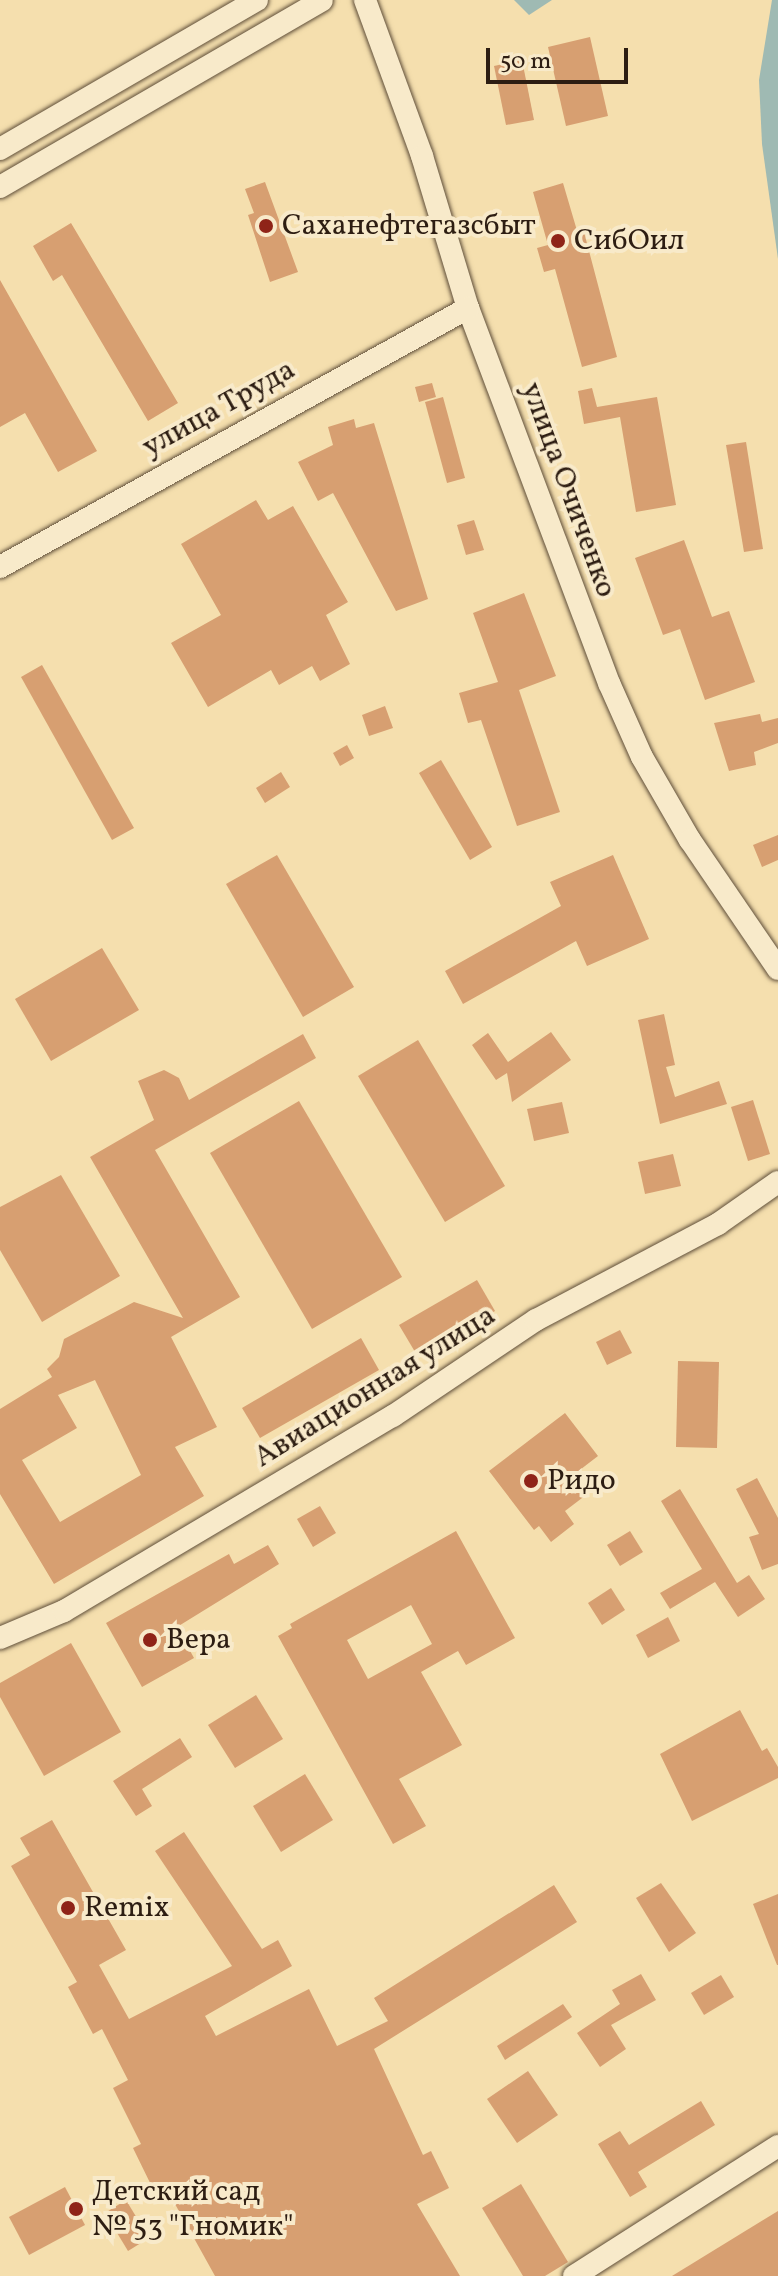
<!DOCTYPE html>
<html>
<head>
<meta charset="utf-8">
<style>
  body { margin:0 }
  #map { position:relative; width:778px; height:2276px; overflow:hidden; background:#f5dfae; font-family:Vollkorn,serif }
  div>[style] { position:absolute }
  .water>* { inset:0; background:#9fbab3 }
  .building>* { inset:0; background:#d79f71 }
  .roads { filter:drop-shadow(0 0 2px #5f4e39) drop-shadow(0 0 2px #5f4e39) }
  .minor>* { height:22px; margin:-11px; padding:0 11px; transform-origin:11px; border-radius:11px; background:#f8eaca }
  .dots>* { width:22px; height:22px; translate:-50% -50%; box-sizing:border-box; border:4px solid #f8eaca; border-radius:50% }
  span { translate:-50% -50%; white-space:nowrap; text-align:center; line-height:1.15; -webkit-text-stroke:8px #f8eaca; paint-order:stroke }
  .poi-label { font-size:30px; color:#2d1d12 }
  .left { translate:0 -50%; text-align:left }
  .street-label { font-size:30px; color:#2d1d12 }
  .scale { position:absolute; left:486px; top:48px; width:142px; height:36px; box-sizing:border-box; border:4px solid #2d1d12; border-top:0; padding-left:10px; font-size:24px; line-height:28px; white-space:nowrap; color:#2d1d12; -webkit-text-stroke:6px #f8eaca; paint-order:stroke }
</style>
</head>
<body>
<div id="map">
  <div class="water">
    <div style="clip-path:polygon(514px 0,552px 0,529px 15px)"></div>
    <div style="clip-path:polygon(772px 0,778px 0,778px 259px,762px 144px,759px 80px)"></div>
  </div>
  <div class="building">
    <div style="clip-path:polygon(590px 37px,608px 116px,566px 126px,548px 47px)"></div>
    <div style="clip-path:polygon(522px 60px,534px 120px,506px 125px,494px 66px)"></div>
    <div style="clip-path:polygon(265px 182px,298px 272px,270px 282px,248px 215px,254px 213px,245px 189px)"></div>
    <div style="clip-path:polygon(563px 183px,578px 234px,584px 232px,617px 357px,582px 367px,555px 269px,544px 272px,537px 248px,548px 245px,533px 192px)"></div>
    <div style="clip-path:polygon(71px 223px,178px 403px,148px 421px,62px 275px,53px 281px,33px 246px)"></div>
    <div style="clip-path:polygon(0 280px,97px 451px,58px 472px,25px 413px,0 427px)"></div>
    <div style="clip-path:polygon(432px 383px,436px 397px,419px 402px,415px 387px)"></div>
    <div style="clip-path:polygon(592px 388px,597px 407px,657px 397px,676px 505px,636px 512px,620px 417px,584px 424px,578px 391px)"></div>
    <div style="clip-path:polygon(443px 397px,465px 478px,447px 483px,425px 402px)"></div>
    <div style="clip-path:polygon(354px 419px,356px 428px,374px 423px,428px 599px,396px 611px,333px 493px,318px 501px,298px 462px,333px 445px,328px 427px)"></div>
    <div style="clip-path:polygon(746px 442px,763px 549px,744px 552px,726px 445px)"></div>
    <div style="clip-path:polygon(256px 500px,268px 520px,293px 506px,348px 602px,326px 615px,350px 664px,320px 681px,312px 666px,279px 685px,271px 670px,208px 707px,171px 643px,221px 615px,181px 544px)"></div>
    <div style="clip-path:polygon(474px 520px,484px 550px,466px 555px,457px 525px)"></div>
    <div style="clip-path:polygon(684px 540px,712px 617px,729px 611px,755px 682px,705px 700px,680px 629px,663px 635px,635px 558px)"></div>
    <div style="clip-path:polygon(524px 593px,556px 676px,519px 690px,560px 812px,517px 826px,481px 720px,468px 723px,459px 693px,498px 682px,473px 613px)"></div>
    <div style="clip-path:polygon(42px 665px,134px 828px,112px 840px,21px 677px)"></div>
    <div style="clip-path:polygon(385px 706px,393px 728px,369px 736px,362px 715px)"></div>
    <div style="clip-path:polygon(760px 714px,762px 722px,778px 718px,778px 743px,754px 752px,756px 765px,729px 771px,714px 723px)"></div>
    <div style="clip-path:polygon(347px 745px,354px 758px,340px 766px,333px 753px)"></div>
    <div style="clip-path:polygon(441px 760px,492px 847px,470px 860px,419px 773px)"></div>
    <div style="clip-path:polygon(281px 772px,290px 787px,265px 803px,256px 788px)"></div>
    <div style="clip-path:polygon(778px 835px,778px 860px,762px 867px,753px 845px)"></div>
    <div style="clip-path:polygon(277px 855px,354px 987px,303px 1017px,226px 884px)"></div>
    <div style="clip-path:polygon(613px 855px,649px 939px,587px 966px,576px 941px,463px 1004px,445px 971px,561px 906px,550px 882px)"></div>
    <div style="clip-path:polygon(102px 948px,139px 1010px,51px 1061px,15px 999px)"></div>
    <div style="clip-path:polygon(664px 1014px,675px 1065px,666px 1067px,675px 1097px,719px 1081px,727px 1104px,660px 1124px,638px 1020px)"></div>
    <div style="clip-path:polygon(551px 1032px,571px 1060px,512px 1102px,507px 1073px,496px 1080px,472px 1045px,488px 1033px,508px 1062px)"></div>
    <div style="clip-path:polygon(evenodd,303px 1034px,316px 1058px,155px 1150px,240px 1297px,171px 1337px,217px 1427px,175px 1447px,204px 1496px,54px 1584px,0 1494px,0 1409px,52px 1377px,47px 1369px,59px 1357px,64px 1339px,134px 1302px,183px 1318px,90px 1157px,154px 1120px,138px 1081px,164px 1070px,179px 1078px,189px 1100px,303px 1034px,95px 1380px,141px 1475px,60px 1522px,22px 1460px,77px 1428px,58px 1395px,95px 1380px)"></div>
    <div style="clip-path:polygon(418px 1040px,505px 1186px,445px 1222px,358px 1076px)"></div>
    <div style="clip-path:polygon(753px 1100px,770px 1154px,748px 1161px,731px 1107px)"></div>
    <div style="clip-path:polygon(299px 1101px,402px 1277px,312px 1329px,210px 1153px)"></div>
    <div style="clip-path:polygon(562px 1102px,569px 1133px,534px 1141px,527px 1109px)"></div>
    <div style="clip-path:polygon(673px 1154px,681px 1186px,645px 1194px,638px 1162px)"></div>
    <div style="clip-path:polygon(61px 1175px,120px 1276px,42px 1322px,0 1250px,0 1207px)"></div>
    <div style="clip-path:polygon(477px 1280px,495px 1311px,418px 1357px,399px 1325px)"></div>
    <div style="clip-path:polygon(620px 1330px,632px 1353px,607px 1365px,596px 1342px)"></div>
    <div style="clip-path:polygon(361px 1338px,379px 1370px,260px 1438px,242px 1408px)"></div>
    <div style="clip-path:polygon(678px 1361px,719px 1362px,717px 1448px,676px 1447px)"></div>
    <div style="clip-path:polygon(565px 1413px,598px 1456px,572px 1476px,586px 1495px,565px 1511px,574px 1524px,551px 1542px,539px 1526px,534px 1530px,489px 1471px)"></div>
    <div style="clip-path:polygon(757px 1478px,778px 1518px,778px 1564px,762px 1570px,749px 1537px,759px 1534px,736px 1489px)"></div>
    <div style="clip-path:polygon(680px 1489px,737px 1583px,749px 1575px,765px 1599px,738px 1617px,715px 1582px,670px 1609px,660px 1593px,702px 1569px,661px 1501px)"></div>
    <div style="clip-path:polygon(320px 1506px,336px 1533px,313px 1547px,297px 1519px)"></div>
    <div style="clip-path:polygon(evenodd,456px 1531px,515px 1638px,466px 1665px,458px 1651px,421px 1672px,462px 1745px,399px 1779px,426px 1826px,393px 1844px,278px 1636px,292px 1628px,290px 1624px,456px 1531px,411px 1605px,432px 1644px,368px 1679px,347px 1640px,411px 1605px)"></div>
    <div style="clip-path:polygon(630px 1531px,643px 1552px,620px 1566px,607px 1545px)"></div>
    <div style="clip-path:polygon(268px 1545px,279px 1564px,177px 1627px,194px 1658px,142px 1687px,106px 1623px,229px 1554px,234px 1564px)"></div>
    <div style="clip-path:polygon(611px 1588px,625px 1610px,602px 1625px,588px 1603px)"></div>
    <div style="clip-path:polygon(668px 1617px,680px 1641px,648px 1658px,636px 1635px)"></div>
    <div style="clip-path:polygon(71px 1643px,121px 1732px,44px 1776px,0 1697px,0 1683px)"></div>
    <div style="clip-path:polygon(256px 1695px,283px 1739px,235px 1768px,208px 1725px)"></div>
    <div style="clip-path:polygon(740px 1710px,762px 1751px,767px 1748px,778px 1767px,778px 1778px,692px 1821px,660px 1754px)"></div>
    <div style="clip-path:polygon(180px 1738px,192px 1757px,142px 1789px,152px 1806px,136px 1816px,113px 1781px)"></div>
    <div style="clip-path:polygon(305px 1774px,333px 1820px,281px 1852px,253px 1806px)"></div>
    <div style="clip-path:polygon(52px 1820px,126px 1950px,99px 1965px,129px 2019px,232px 1966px,155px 1851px,184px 1832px,262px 1949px,278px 1940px,292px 1966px,205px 2016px,216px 2036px,309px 1989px,337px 2046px,388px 2021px,374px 1998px,554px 1885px,577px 1922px,374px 2049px,423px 2155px,431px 2151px,449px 2188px,417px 2204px,460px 2276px,215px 2276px,165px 2186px,154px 2191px,133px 2148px,141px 2144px,113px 2088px,128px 2080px,102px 2029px,93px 2034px,68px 1987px,77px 1982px,11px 1866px,30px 1855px,20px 1838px)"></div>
    <div style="clip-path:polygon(661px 1883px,696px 1933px,669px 1952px,636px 1898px)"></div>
    <div style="clip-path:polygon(778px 1894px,778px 1965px,777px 1965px,753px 1904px)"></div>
    <div style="clip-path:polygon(641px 1974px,656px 2000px,611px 2025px,626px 2049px,600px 2067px,577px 2033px,620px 2004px,612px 1990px)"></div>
    <div style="clip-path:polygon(721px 1975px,734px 1997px,704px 2015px,691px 1993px)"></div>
    <div style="clip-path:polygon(563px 2004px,572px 2017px,505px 2060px,497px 2046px)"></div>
    <div style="clip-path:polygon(528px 2071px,558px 2115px,517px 2143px,487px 2099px)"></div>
    <div style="clip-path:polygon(701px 2101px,715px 2125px,638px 2172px,647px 2187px,630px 2197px,598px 2144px,620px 2131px,629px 2145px)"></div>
    <div style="clip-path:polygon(521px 2184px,568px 2262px,545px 2276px,523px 2276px,482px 2208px)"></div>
    <div style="clip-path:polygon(65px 2187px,85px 2225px,29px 2255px,9px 2217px)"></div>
    <div style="clip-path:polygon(126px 2200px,149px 2238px,128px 2251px,105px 2213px)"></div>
    <div style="clip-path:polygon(778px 2211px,778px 2276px,672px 2276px)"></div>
  </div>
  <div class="roads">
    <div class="minor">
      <div style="left:365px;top:0;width:166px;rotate:69.9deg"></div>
      <div style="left:422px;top:156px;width:159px;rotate:73.2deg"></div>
      <div style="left:468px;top:308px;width:401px;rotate:69.4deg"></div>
      <div style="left:609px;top:683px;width:81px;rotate:66deg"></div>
      <div style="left:642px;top:757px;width:96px;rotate:60deg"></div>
      <div style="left:690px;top:840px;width:156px;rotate:55.7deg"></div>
      <div style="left:0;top:149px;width:297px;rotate:-30.1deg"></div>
      <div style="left:0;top:187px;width:372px;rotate:-30.1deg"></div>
      <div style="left:0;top:567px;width:535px;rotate:-28.96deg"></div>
      <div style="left:0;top:1638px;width:69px;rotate:-22.9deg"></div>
      <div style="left:64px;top:1611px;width:382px;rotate:-30.7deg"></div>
      <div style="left:393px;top:1416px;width:172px;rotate:-33.9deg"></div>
      <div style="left:536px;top:1320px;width:206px;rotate:-27.8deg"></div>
      <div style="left:718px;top:1224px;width:73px;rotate:-35deg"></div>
      <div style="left:574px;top:2276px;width:242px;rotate:-32.5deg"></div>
    </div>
  </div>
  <div class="dots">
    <div style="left:266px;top:226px;background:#8f2418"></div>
    <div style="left:558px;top:241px;background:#8f2418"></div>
    <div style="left:531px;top:1481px;background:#8f2418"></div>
    <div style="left:150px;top:1640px;background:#8f2418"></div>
    <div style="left:68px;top:1908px;background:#8f2418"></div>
    <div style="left:76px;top:2209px;background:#8f2418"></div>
  </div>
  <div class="poi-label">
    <span class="left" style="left:282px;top:226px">Саханефтегазсбыт</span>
    <span class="left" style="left:574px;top:241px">СибОил</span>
    <span class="left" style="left:547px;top:1481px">Ридо</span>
    <span class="left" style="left:166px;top:1640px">Вера</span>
    <span class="left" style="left:84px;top:1908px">Remix</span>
    <span class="left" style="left:92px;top:2209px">Детский сад<br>№ 53 "Гномик"</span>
  </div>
  <div class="street-label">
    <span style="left:219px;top:409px;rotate:-29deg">улица Труда</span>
    <span style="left:568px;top:490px;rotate:70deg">улица Очиченко</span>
    <span style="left:375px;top:1387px;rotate:-32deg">Авиационная улица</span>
  </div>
  <div class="scale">50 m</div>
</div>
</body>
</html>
